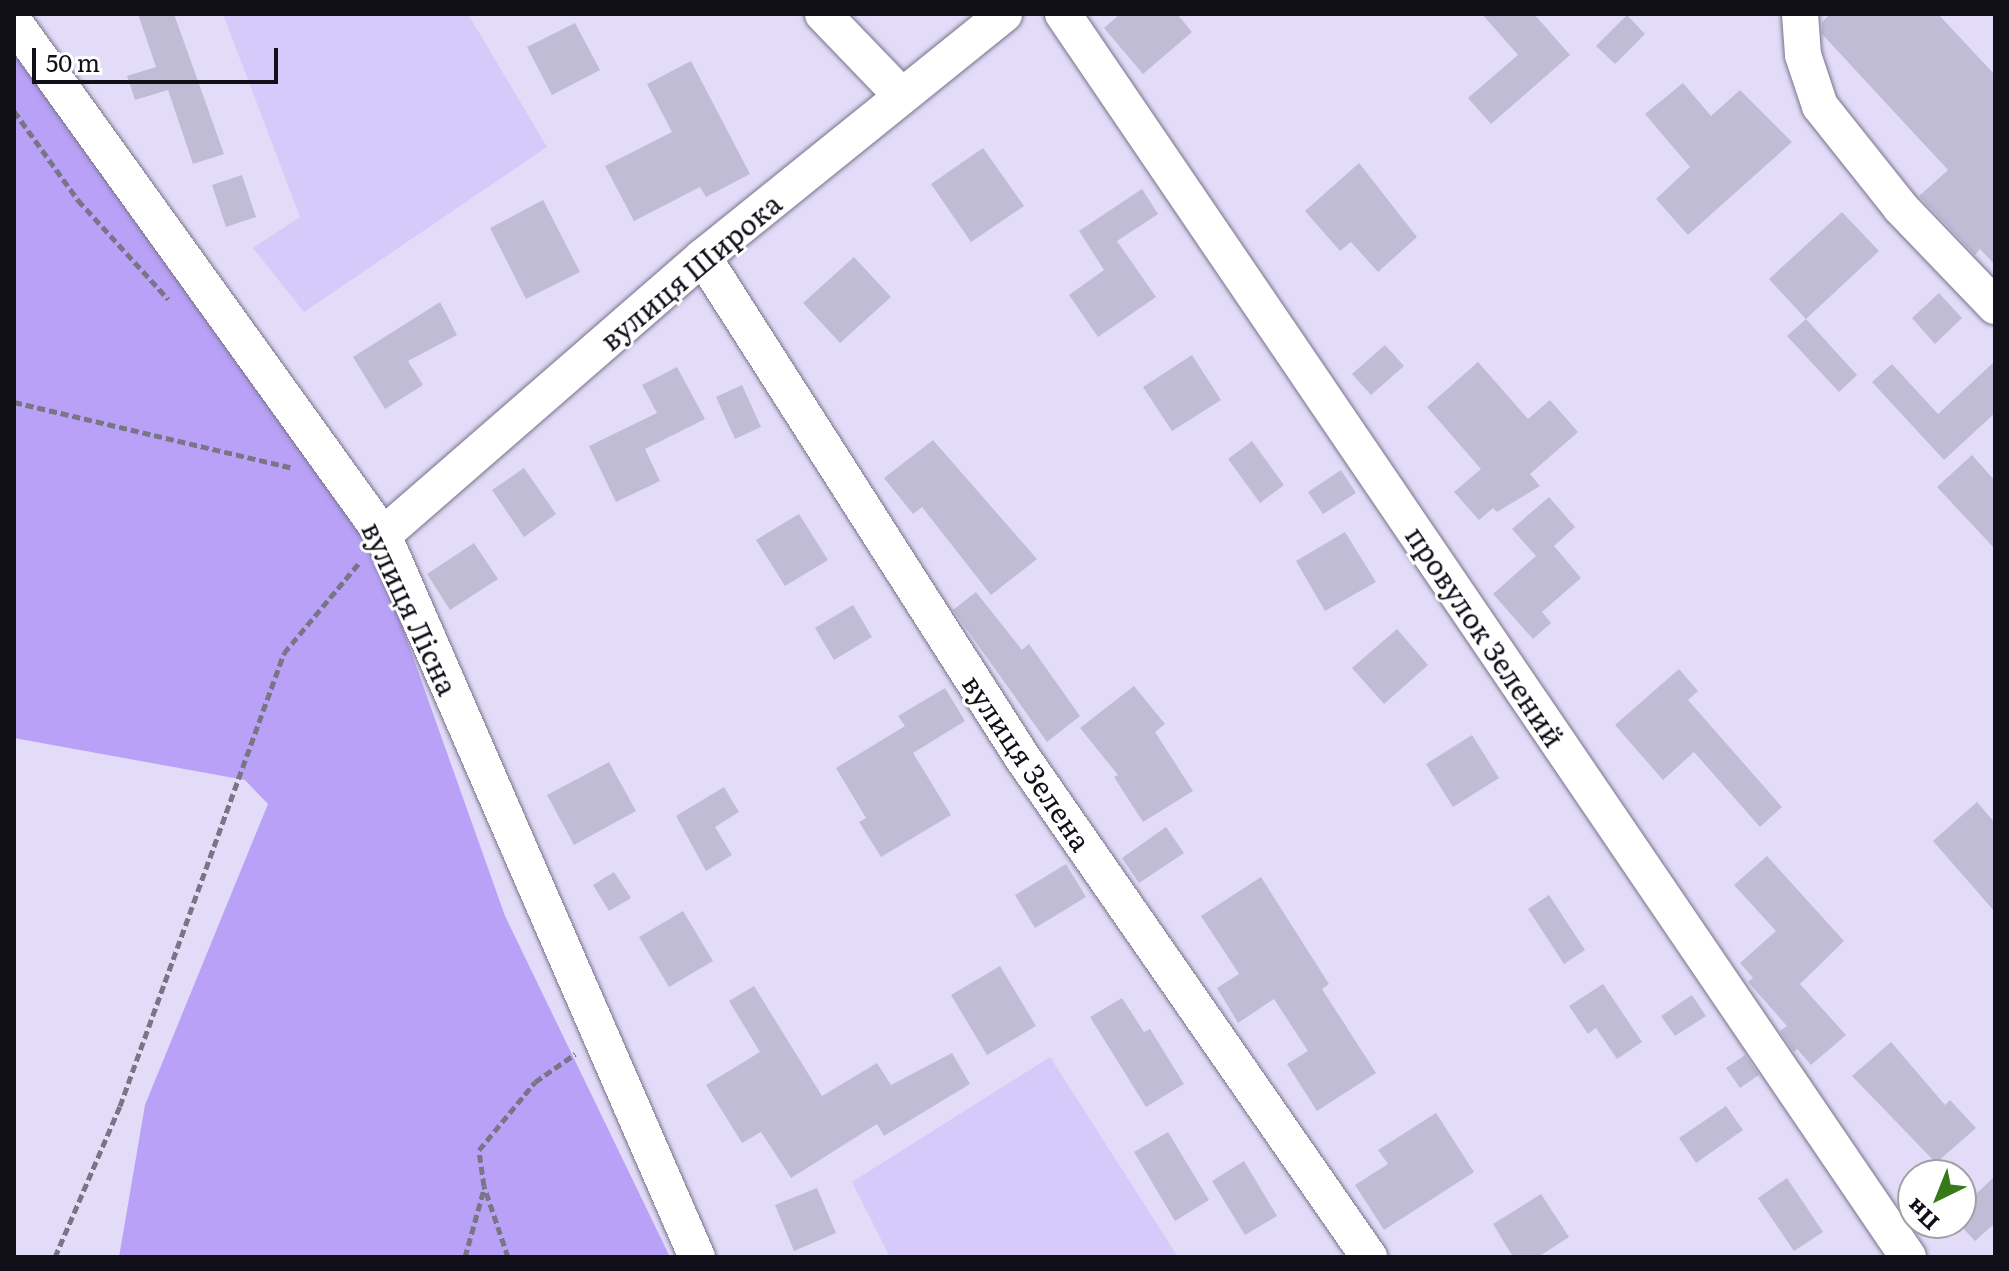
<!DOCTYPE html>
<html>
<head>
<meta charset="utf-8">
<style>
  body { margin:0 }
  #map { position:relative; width:2009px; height:1271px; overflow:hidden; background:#e2dcf8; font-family:Literata,serif }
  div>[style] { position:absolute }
  .green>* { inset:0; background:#d5caf9 }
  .forest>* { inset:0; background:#b8a1f6 }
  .building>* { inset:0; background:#c1bcd6 }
  .path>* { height:5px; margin-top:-2.5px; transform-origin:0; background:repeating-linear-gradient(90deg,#797587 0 8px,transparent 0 12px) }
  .roads { filter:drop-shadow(0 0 2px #78728a) drop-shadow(0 0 2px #78728a) }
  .minor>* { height:36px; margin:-18px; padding:0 18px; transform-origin:18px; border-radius:18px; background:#fff }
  span { translate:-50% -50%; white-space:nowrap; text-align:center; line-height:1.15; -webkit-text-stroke:6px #fff; paint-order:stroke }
  .street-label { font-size:28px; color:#110f18 }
  .frame { position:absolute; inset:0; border:16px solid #110f18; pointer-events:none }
  .north { position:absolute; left:1897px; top:1159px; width:80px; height:80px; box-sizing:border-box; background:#fff; border:2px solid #a09fa3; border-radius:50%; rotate:223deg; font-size:22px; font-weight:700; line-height:32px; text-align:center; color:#110f18 }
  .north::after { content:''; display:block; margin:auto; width:28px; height:36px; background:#377918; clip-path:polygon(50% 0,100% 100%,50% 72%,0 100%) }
  .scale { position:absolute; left:32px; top:48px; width:246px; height:36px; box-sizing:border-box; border:4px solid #110f18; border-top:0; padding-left:10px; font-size:24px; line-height:28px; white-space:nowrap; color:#110f18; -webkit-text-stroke:6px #fff; paint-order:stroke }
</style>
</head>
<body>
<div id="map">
  <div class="green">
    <div style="clip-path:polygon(223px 14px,468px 14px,547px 147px,304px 312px,253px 248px,300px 217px)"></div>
    <div style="clip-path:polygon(1050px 1057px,1178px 1257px,890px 1257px,852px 1182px)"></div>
  </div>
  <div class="forest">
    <div style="clip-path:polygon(14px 54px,371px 539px,505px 916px,670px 1257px,119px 1257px,145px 1105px,268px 804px,245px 780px,14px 738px)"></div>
  </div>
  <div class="building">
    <div style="clip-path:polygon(138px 14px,174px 14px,224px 154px,193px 164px,168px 90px,135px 100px,127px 76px,156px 67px)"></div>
    <div style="clip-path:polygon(1120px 14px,1177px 14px,1192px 32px,1143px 74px,1104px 28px)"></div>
    <div style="clip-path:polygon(1482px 14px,1534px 14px,1570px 55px,1491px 124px,1468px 98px,1518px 55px)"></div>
    <div style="clip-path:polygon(1830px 14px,1938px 14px,1995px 75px,1995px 265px,1980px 249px,1975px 255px,1919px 196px,1948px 170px,1822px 34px,1822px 22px)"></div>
    <div style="clip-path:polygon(1627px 15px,1645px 34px,1615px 64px,1596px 46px)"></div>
    <div style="clip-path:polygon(575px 23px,600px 70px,552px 95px,527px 47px)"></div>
    <div style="clip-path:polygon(691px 61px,750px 174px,706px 197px,700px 187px,634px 221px,605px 166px,672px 132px,647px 84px)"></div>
    <div style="clip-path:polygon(1683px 83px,1711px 116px,1740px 90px,1792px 142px,1688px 235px,1656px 199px,1690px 167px,1645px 114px)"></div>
    <div style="clip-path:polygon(983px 148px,1024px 206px,971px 242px,931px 184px)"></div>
    <div style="clip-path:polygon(1359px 163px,1417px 237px,1378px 272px,1351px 242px,1340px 251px,1305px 211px)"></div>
    <div style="clip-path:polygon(242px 175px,256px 217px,226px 227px,212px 185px)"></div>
    <div style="clip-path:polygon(1142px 189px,1158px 214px,1117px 241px,1156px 297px,1098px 337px,1069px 295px,1104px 270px,1079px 231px)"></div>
    <div style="clip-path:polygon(543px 200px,580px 272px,526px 299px,490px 228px)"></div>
    <div style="clip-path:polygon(1842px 212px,1879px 251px,1806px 319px,1769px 279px)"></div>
    <div style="clip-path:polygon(854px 257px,891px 297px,840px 343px,803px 303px)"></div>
    <div style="clip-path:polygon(1939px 293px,1962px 318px,1935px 344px,1912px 318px)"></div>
    <div style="clip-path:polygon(440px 302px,457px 335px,408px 361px,423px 385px,385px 409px,353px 357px)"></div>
    <div style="clip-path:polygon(1806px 319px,1857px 375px,1839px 392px,1787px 336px)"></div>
    <div style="clip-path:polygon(1385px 345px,1404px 366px,1371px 395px,1352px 374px)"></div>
    <div style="clip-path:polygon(1192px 355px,1221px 400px,1172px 431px,1143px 387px)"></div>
    <div style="clip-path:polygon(1995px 361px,1995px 413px,1944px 460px,1872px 382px,1892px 364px,1938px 414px)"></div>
    <div style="clip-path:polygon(1478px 362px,1528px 419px,1550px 400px,1578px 432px,1530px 474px,1540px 486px,1497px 512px,1493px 508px,1479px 520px,1454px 492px,1481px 469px,1427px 407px)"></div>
    <div style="clip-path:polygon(677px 367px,705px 419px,645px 449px,660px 481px,616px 502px,589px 446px,657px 413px,642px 385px)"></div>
    <div style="clip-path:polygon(742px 385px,761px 427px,735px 439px,716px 397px)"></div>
    <div style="clip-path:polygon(933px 440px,1037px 559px,991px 595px,922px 507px,913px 514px,884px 478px)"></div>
    <div style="clip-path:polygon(1252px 441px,1284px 485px,1260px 503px,1228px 459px)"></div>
    <div style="clip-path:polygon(1972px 455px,1995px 481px,1995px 549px,1937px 487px)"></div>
    <div style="clip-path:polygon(524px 468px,556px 514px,524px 537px,492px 490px)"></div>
    <div style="clip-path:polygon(1341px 470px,1356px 493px,1323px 514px,1308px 492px)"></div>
    <div style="clip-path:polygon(1549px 497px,1575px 527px,1554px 546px,1581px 578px,1542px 612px,1551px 623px,1533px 639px,1493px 594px,1536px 556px,1512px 529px)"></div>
    <div style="clip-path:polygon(799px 514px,828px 560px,785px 586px,756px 540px)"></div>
    <div style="clip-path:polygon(1345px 532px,1376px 582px,1325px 611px,1296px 561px)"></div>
    <div style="clip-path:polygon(474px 543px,498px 579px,450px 610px,427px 574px)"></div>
    <div style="clip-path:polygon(976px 592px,1022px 650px,1029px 644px,1080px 716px,1047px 742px,953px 610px)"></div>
    <div style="clip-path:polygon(853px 605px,872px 637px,834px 660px,815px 628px)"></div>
    <div style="clip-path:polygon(1397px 629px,1428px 665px,1384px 704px,1352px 668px)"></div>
    <div style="clip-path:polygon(1679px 669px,1698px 691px,1688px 700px,1782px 807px,1760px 827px,1694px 752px,1663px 780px,1615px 725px)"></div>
    <div style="clip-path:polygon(1134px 686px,1165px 724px,1155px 732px,1193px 791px,1143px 822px,1114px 777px,1118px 775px,1080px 728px)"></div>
    <div style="clip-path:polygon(945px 688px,965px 721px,913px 753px,951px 815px,881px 857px,859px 822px,866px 818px,836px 768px,905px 726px,898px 716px)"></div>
    <div style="clip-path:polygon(1472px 735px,1499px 778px,1453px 807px,1426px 764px)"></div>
    <div style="clip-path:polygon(609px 762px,636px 811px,574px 845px,547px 795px)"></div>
    <div style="clip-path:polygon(724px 787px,739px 812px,715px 827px,732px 855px,706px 871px,676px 816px)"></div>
    <div style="clip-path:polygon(1977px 802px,1995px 823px,1995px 912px,1933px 841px)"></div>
    <div style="clip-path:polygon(1166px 827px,1184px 853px,1139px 883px,1122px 858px)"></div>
    <div style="clip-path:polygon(1767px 856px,1844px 941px,1800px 984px,1846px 1035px,1811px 1065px,1797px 1049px,1794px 1052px,1780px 1031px,1787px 1026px,1748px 982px,1753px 978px,1740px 963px,1776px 931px,1734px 885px)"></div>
    <div style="clip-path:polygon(1066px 864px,1086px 897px,1035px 928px,1015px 895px)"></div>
    <div style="clip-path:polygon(614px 872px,631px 898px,609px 911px,593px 885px)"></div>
    <div style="clip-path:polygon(1261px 877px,1329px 984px,1322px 989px,1376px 1073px,1317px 1111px,1287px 1064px,1308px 1051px,1274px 999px,1238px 1023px,1217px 988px,1239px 974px,1201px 916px)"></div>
    <div style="clip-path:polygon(1549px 895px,1585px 950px,1564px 964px,1528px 909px)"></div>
    <div style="clip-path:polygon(683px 911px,713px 961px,669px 987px,639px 937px)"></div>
    <div style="clip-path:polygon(1000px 966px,1036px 1026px,987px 1055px,951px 995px)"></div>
    <div style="clip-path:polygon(1603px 984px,1642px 1042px,1617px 1059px,1596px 1028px,1588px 1034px,1569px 1006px)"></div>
    <div style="clip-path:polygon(754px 986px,822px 1096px,877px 1063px,891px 1085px,952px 1053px,970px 1084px,884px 1136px,877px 1124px,791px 1178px,761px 1132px,742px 1143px,706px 1085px,760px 1052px,729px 1001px)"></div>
    <div style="clip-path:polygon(1692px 995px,1706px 1016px,1675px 1036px,1661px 1016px)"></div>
    <div style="clip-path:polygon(1122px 998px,1144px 1032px,1150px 1029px,1184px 1084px,1146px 1107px,1090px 1017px)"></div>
    <div style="clip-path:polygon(1891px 1042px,1945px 1105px,1950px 1100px,1976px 1128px,1936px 1163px,1852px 1076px)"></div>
    <div style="clip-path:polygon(1745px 1055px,1759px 1075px,1740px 1088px,1726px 1068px)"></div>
    <div style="clip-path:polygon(1726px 1106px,1743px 1130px,1696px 1163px,1679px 1138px)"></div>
    <div style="clip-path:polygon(1436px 1113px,1474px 1172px,1384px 1230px,1355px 1185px,1388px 1164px,1378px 1150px)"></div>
    <div style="clip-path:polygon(1168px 1132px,1209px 1200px,1175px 1221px,1134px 1152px)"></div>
    <div style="clip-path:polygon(1244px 1161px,1277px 1216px,1245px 1235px,1212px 1181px)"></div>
    <div style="clip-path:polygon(1995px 1176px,1995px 1223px,1975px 1241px,1961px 1226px,1961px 1208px)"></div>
    <div style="clip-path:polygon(1787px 1178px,1823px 1232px,1794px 1251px,1758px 1198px)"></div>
    <div style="clip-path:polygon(817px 1188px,836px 1233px,794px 1251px,775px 1205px)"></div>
    <div style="clip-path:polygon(1541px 1194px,1569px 1237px,1538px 1257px,1513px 1257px,1493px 1224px)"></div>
  </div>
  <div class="path">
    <div style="left:14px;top:111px;width:110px;rotate:54.3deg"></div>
    <div style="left:78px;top:200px;width:134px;rotate:47.7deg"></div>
    <div style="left:14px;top:402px;width:287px;rotate:13.3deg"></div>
    <div style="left:55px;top:1257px;width:164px;rotate:-66.7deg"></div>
    <div style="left:120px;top:1106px;width:482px;rotate:-70.1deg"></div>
    <div style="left:284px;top:653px;width:117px;rotate:-50.2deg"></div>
    <div style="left:465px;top:1257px;width:71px;rotate:-74.4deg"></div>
    <div style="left:508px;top:1257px;width:75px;rotate:-108.7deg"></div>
    <div style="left:484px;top:1186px;width:36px;rotate:-98deg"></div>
    <div style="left:479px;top:1150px;width:88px;rotate:-50.5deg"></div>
    <div style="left:535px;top:1082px;width:49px;rotate:-35deg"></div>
  </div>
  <div class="roads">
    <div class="minor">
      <div style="left:823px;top:14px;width:112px;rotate:46.1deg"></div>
      <div style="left:1063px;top:14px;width:1503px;rotate:55.79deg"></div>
      <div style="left:1800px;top:14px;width:41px;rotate:85.8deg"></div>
      <div style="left:1803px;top:55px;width:54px;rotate:71.6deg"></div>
      <div style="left:1820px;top:106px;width:130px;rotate:51.5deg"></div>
      <div style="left:1901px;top:208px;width:136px;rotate:46.2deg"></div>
      <div style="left:14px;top:22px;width:632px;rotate:54.27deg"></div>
      <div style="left:383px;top:535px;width:787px;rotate:66.5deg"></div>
      <div style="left:703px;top:257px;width:593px;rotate:57.46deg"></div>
      <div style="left:1022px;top:757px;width:609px;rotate:55.24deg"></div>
      <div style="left:383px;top:535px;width:424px;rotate:-41deg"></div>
      <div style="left:703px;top:257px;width:387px;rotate:-38.9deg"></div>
    </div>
  </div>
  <div class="street-label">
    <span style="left:690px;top:271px;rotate:-40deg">вулиця Широка</span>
    <span style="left:411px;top:608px;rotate:65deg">вулиця Лісна</span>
    <span style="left:1486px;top:636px;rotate:56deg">провулок Зелений</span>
    <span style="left:1028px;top:762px;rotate:56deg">вулиця Зелена</span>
  </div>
  <div class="frame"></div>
  <div class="north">Пн</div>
  <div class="scale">50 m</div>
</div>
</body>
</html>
